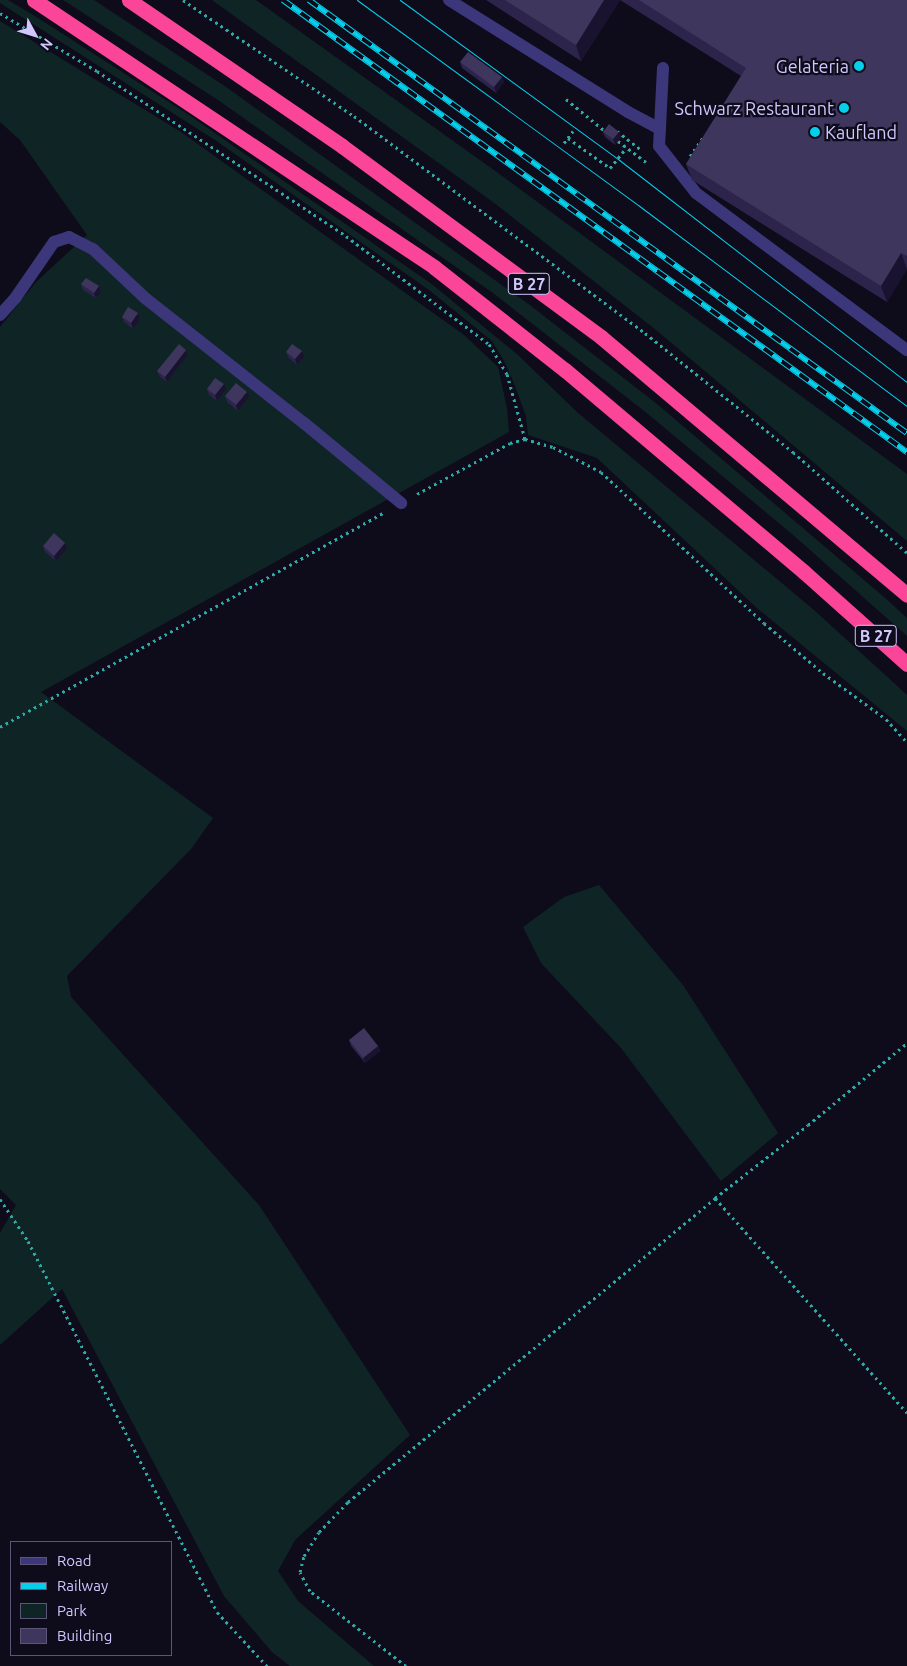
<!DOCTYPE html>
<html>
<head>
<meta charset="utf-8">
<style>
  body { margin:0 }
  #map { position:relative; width:907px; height:1666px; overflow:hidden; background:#0e0b1b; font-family:Ubuntu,sans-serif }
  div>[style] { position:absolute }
  .green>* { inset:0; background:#0f2525 }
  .path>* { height:3px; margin-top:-1.5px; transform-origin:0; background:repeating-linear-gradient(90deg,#2faaa5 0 2.5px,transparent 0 6.5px) }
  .lane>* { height:12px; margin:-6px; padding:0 6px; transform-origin:6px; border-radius:6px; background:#3b377a }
  .street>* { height:12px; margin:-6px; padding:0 6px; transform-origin:6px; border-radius:6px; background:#3b377a }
  .highway>* { height:15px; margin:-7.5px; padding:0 7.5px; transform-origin:7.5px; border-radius:7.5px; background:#fb4598 }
  .tram>* { height:1px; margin:-0.5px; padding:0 0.5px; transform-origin:0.5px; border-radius:0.5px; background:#05cfeb }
  .rail>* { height:5.5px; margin-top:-2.75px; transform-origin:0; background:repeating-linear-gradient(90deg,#0e0b1b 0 11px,#05cfeb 0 22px); box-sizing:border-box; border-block:1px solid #05cfeb }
  .wall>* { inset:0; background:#2c244a }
  .shaded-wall>* { inset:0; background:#19132f }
  .building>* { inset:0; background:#3e365d }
  .dots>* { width:14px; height:14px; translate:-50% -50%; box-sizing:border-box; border:2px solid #0e0b1b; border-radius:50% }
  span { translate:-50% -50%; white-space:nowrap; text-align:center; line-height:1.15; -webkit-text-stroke:4.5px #0e0b1b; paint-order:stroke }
  .shield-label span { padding:1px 4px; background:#0e0b1b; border:1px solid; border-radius:4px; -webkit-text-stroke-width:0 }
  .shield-label { font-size:16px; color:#cfc7fe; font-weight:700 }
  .poi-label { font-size:18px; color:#cfc7fe }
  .right { translate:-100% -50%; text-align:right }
  .left { translate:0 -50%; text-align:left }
  .legend { position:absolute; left:10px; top:1541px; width:162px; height:115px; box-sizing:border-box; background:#0e0b1b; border:1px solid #5b5676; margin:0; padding:6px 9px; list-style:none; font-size:15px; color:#cfc7fe }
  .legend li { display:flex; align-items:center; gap:10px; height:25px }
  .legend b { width:25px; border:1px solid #5b5676 }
  .north { position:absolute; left:10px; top:10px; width:50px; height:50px; -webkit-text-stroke:4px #0e0b1b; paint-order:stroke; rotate:129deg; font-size:14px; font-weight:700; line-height:20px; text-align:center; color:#cfc7fe }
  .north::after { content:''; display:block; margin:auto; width:18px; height:22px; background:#cfc7fe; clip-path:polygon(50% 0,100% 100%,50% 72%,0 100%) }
</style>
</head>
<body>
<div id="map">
  <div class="green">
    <div style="clip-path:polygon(0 0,8px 0,38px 18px,189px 115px,433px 285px,518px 355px,577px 412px,814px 610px,894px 683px,907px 695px,907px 731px,758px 609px,597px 458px,528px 435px,526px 416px,513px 381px,504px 361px,492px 341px,429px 290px,215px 140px,0 3px)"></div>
    <div style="clip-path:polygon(63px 0,94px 0,226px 87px,531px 306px,657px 404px,884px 597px,907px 618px,907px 636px,792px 534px,648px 414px,493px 293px,218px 100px)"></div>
    <div style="clip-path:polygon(212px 0,256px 0,498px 173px,907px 474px,907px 541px,656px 330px,497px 205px)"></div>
    <div style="clip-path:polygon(0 21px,181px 132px,464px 335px,498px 367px,507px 408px,509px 432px,41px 692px,213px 818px,191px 849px,67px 976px,71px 997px,259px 1205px,410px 1435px,295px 1540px,278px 1571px,298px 1601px,374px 1666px,290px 1666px,272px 1652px,224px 1596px,62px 1289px,0 1345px,0 1233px,16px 1205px,0 1189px,0 327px,36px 282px,87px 235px,20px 140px,0 122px)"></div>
    <div style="clip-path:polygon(599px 885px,683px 985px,778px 1133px,721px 1181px,621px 1048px,541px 963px,523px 927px,564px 897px)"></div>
  </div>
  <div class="path">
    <div style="left:183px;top:0;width:207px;rotate:34.2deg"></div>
    <div style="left:354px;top:116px;width:363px;rotate:36.7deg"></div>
    <div style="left:645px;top:333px;width:190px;rotate:38.8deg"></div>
    <div style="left:793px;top:452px;width:152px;rotate:41.5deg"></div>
    <div style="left:0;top:13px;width:113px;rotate:30.9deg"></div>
    <div style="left:97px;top:71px;width:299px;rotate:33.5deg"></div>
    <div style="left:346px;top:236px;width:179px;rotate:37.1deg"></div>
    <div style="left:489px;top:344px;width:35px;rotate:59deg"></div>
    <div style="left:507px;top:374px;width:67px;rotate:74.5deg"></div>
    <div style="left:566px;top:99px;width:50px;rotate:39.4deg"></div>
    <div style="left:617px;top:131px;width:29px;rotate:38deg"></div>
    <div style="left:568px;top:138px;width:52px;rotate:35.5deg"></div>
    <div style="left:610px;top:168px;width:26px;rotate:-51deg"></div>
    <div style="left:618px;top:141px;width:35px;rotate:37deg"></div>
    <div style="left:564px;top:143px;width:15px;rotate:-53deg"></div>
    <div style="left:690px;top:156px;width:24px;rotate:-55deg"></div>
    <div style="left:417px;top:494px;width:106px;rotate:-28.7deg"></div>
    <div style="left:510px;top:443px;width:16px;rotate:-15deg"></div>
    <div style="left:525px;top:439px;width:29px;rotate:16deg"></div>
    <div style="left:553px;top:447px;width:54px;rotate:27.5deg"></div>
    <div style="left:601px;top:472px;width:222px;rotate:42.8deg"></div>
    <div style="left:764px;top:623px;width:77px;rotate:40.3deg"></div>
    <div style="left:823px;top:673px;width:78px;rotate:36.1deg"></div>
    <div style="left:886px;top:719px;width:31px;rotate:48deg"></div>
    <div style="left:0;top:727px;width:439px;rotate:-29.2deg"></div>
    <div style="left:715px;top:1198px;width:288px;rotate:48.2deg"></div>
    <div style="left:0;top:1199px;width:50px;rotate:56.3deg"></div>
    <div style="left:28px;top:1241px;width:416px;rotate:63deg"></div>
    <div style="left:217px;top:1612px;width:74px;rotate:47.2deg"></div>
    <div style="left:406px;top:1666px;width:122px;rotate:-142deg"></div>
    <div style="left:310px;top:1591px;width:21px;rotate:-118deg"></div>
    <div style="left:300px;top:1572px;width:16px;rotate:-76deg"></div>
    <div style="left:304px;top:1556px;width:28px;rotate:-58deg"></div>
    <div style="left:319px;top:1532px;width:42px;rotate:-46deg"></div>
    <div style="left:348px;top:1502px;width:477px;rotate:-39.6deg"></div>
    <div style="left:715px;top:1198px;width:118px;rotate:-38.1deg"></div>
    <div style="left:808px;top:1125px;width:129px;rotate:-39.6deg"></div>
  </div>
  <div class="lane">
    <div style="left:449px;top:0;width:211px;rotate:32deg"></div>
    <div style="left:628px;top:112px;width:36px;rotate:28deg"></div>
    <div style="left:663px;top:68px;width:78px;rotate:92.9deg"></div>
    <div style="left:659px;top:146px;width:60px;rotate:51.8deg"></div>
    <div style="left:696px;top:193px;width:263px;rotate:36.7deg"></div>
  </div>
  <div class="street">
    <div style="left:0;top:315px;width:24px;rotate:-48deg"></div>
    <div style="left:16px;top:297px;width:67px;rotate:-55.4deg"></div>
    <div style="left:54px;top:242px;width:16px;rotate:-18deg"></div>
    <div style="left:69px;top:237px;width:27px;rotate:27deg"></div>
    <div style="left:93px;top:249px;width:71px;rotate:43.3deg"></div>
    <div style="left:145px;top:298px;width:202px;rotate:38.2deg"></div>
    <div style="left:304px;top:423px;width:126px;rotate:39.5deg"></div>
  </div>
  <div class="highway">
    <div style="left:34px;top:0;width:481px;rotate:33.7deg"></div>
    <div style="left:434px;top:267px;width:167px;rotate:38.2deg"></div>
    <div style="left:565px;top:370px;width:313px;rotate:40.2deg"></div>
    <div style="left:804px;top:572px;width:138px;rotate:41.8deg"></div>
    <div style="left:129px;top:0;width:258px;rotate:34.4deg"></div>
    <div style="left:342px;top:146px;width:322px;rotate:36.4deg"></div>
    <div style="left:601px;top:337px;width:400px;rotate:40.1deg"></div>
  </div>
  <div class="tram">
    <div style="left:357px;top:0;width:348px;rotate:36.1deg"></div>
    <div style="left:638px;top:205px;width:336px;rotate:36.8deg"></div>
    <div style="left:400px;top:0;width:270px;rotate:36.1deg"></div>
    <div style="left:618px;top:159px;width:365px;rotate:37.7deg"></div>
  </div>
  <div class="rail">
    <div style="left:283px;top:0;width:771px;rotate:35.92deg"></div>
    <div style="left:309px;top:0;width:738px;rotate:35.91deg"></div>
  </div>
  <div class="wall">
    <div style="clip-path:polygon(486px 0,907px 0,907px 269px,887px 302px,692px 180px,686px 164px,741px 76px,620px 0,581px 61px)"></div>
    <div style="clip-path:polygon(460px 62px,502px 77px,504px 82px,496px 93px,462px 68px)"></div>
    <div style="clip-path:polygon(603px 132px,619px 132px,621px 137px,615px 145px,605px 137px)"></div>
    <div style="clip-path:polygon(81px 284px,101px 292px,96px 298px,83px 290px)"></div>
    <div style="clip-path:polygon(138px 313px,140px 319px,133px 329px,124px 322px,122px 317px)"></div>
    <div style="clip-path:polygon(186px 350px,188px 355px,167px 382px,160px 377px,157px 371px)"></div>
    <div style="clip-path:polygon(286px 352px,304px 357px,297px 365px,288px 357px)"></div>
    <div style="clip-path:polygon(207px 389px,226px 390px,217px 401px,209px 395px)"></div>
    <div style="clip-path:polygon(225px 396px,249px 397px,238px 411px,227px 402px)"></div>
    <div style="clip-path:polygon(43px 546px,67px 549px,56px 561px,45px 552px)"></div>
    <div style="clip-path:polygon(349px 1040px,378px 1046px,380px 1051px,365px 1063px,351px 1046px)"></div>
  </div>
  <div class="shaded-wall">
    <div style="clip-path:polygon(604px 0,620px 0,581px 61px,576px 45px)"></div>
    <div style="clip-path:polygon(502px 77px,504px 82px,496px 93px,494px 87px)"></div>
    <div style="clip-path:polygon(619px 132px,621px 137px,615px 145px,613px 139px)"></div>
    <div style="clip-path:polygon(901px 253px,907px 269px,887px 302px,881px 286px)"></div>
    <div style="clip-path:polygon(99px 286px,101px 292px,96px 298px,94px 293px)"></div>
    <div style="clip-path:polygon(138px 313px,140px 319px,133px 329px,131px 323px)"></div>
    <div style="clip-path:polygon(186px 350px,188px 355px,167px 382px,165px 377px)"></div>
    <div style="clip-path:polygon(302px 351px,304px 357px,297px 365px,295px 359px)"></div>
    <div style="clip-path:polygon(224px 384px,226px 390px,217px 401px,215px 395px)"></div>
    <div style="clip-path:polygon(247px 392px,249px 397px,238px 411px,236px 405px)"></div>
    <div style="clip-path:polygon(65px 543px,67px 549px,56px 561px,54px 556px)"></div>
    <div style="clip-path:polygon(378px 1046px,380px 1051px,365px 1063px,363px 1058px)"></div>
  </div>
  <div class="building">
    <div style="clip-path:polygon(505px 0,604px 0,576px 45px)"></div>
    <div style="clip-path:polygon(639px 0,907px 0,907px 256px,901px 253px,881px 286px,686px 164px,746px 68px)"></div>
    <div style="clip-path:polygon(468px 52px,502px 77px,494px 87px,460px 62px)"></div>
    <div style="clip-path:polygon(609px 124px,619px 132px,613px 139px,603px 132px)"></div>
    <div style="clip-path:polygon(86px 278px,99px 286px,94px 293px,81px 284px)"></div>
    <div style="clip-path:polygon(128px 307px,138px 313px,131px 323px,122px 317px)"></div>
    <div style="clip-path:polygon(179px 344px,186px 350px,165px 377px,157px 371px)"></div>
    <div style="clip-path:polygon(292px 344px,302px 351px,295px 359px,286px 352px)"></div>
    <div style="clip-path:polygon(215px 378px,224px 384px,215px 395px,207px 389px)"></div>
    <div style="clip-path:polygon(236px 383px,247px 392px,236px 405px,225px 396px)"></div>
    <div style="clip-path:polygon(54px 533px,65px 543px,54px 556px,43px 546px)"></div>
    <div style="clip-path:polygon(364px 1028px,378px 1046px,363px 1058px,349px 1040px)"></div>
  </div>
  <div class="dots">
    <div style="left:859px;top:66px;background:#05cfeb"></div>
    <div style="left:844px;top:108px;background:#05cfeb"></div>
    <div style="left:815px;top:132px;background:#05cfeb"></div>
  </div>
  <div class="shield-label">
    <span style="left:529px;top:284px">B 27</span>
    <span style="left:876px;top:636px">B 27</span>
  </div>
  <div class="poi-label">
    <span class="right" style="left:849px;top:66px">Gelateria</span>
    <span class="right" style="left:834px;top:108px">Schwarz Restaurant</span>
    <span class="left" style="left:825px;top:132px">Kaufland</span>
  </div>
  <ul class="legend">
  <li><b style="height:6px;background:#3b377a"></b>Road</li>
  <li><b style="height:6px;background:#05cfeb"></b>Railway</li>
  <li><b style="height:14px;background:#0f2525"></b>Park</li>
  <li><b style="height:14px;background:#3e365d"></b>Building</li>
  </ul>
  <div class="north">N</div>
</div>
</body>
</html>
